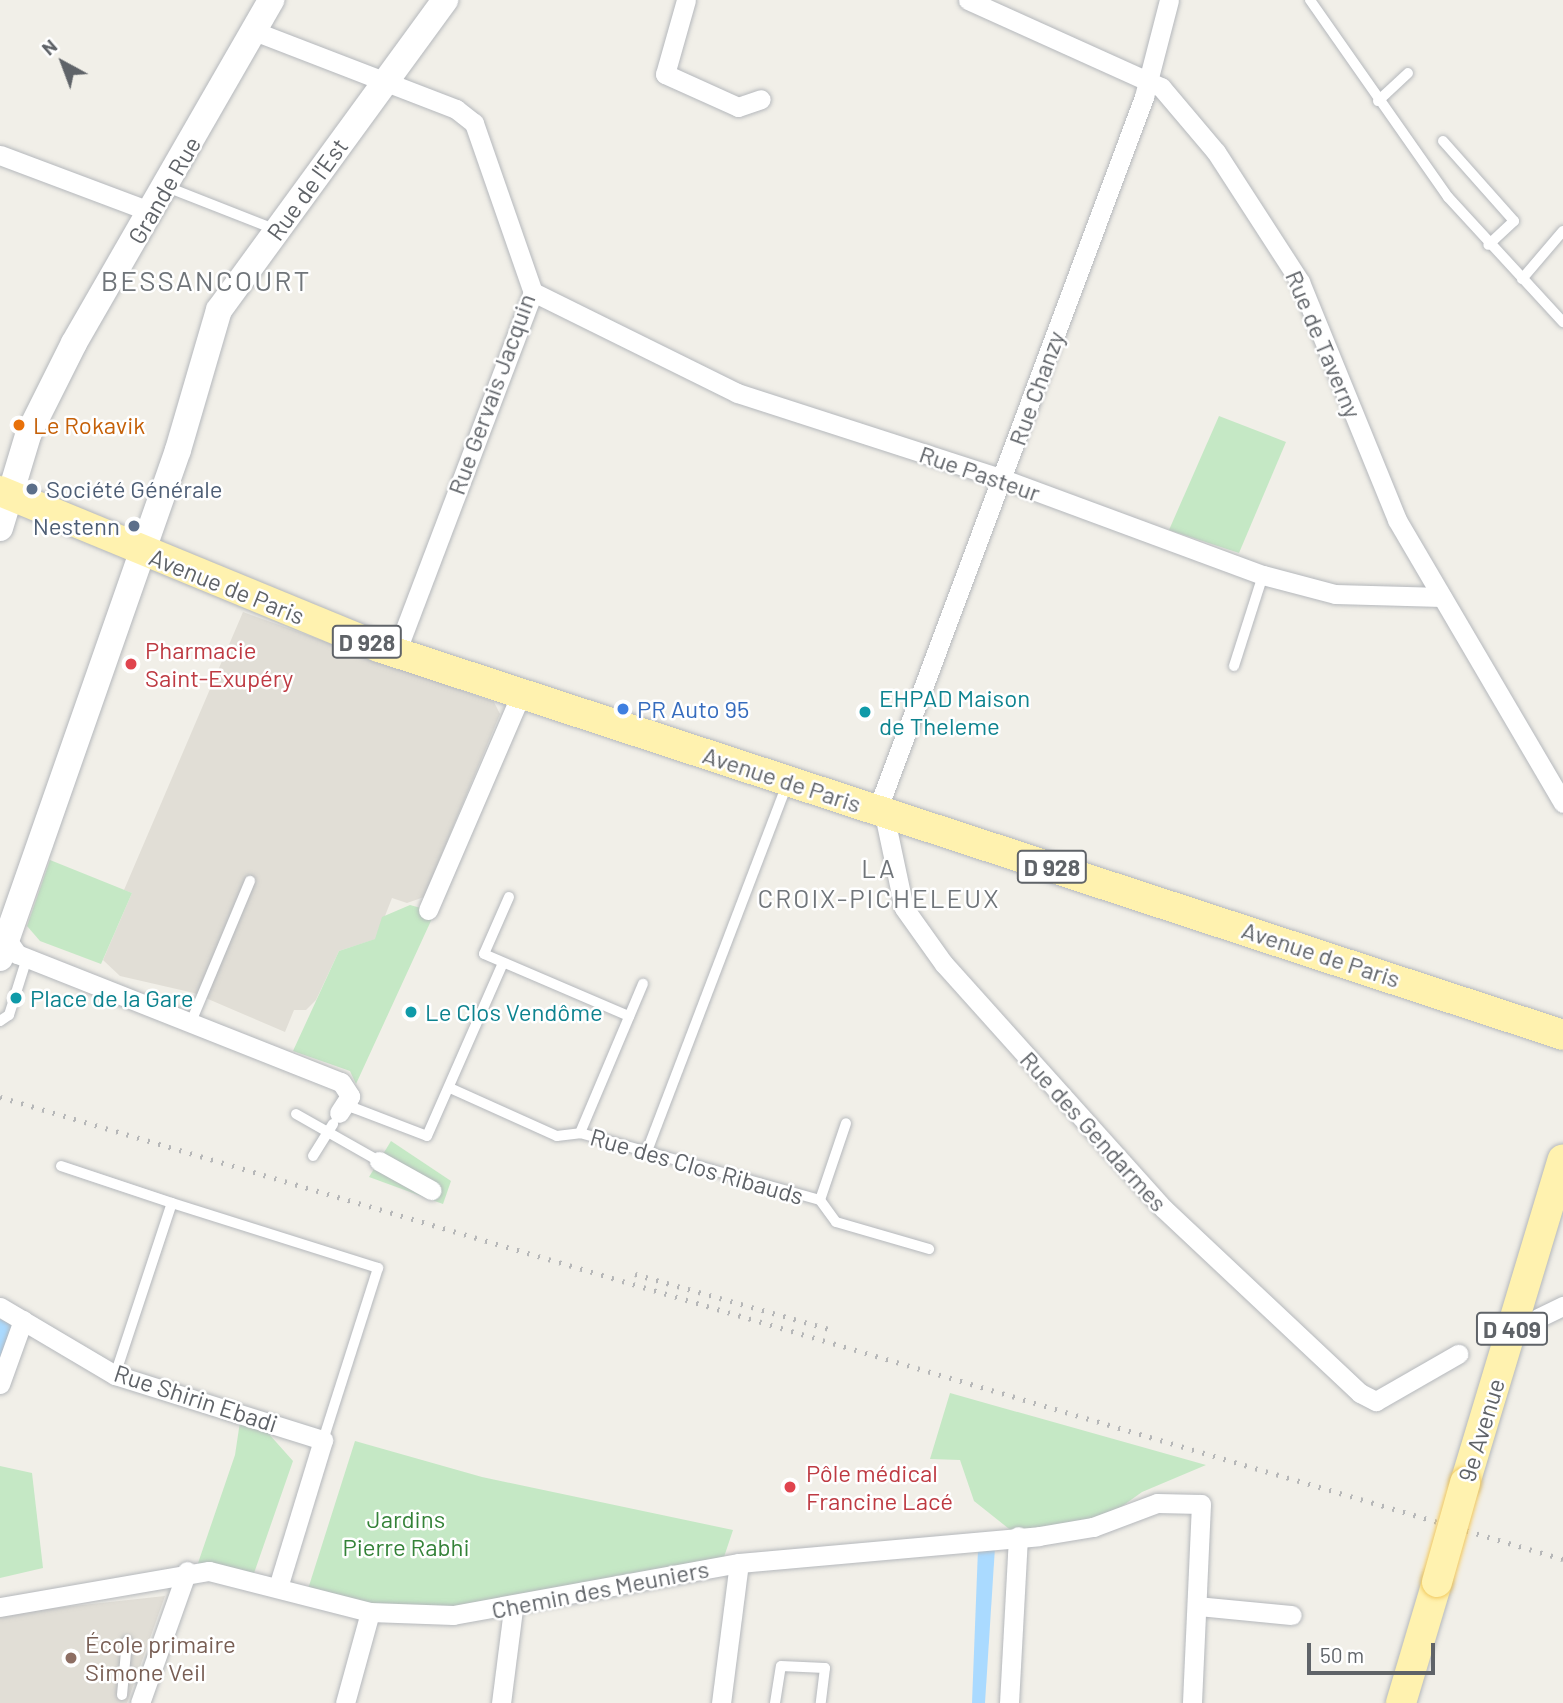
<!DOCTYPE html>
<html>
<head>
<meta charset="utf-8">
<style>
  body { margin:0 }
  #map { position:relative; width:1563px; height:1703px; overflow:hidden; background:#f1efe8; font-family:Barlow,sans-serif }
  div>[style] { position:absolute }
  .education>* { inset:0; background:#e1ded6 }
  .green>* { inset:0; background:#c5e8c5 }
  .water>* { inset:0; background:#aadaff }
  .roads { filter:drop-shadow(0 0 2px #b5b8bc) drop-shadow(0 0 2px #b5b8bc) }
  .lane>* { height:10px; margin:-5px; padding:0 5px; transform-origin:5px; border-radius:5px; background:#fff }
  .street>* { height:19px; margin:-9.5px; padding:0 9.5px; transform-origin:9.5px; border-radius:9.5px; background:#fff }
  .secondary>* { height:26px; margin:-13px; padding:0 13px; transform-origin:13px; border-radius:13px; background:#fff }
  .primary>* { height:30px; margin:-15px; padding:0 15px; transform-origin:15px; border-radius:15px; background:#fff2af }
  .rail>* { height:5px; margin-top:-2.5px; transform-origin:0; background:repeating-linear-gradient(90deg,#b6b7b8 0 2px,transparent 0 11px) }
  .bridges { filter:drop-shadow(0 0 2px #f2c960) drop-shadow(0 0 2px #f2c960) }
  .primary-bridge>* { height:30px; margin:-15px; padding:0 15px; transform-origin:15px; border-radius:15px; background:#fff2af }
  .dots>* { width:19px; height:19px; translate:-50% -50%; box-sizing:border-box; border:4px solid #fff; border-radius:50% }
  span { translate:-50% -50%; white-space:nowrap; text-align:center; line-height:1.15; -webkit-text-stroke:5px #fff; paint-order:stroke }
  .shield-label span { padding:2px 5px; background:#fff; border:2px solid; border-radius:5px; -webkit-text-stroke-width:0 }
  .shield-label { font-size:23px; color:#5f6368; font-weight:700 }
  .street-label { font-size:24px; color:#5f6368 }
  .food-label { font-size:24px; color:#c56008 }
  .left { translate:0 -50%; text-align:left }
  .service-label { font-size:24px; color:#4e5e75 }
  .right { translate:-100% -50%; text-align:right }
  .health-label { font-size:24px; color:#be3a42 }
  .culture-label { font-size:24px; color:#0d838f }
  .shop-label { font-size:24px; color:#366cbe }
  .park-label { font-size:24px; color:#348238 }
  .education-label { font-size:24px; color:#785e54 }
  .neighbourhood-label { font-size:26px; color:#70757a; letter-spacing:2px }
  .quarter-label { font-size:28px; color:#70757a; letter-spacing:2px }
  .north { position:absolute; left:28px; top:28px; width:70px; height:70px; -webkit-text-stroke:5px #fff; paint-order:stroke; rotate:319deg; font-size:19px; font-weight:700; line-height:28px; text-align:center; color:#5f6368 }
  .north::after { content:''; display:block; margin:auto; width:24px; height:32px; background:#5f6368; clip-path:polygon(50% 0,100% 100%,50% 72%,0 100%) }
  .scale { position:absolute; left:1307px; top:1643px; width:128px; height:32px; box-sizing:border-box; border:4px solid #5f6368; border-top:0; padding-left:9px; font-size:21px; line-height:24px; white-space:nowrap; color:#5f6368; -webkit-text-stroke:5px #fff; paint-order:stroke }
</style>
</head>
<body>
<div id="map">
  <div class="education">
    <div style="clip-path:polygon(243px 612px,494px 702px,500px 714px,424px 897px,407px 903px,392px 898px,376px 939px,339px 951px,316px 1000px,306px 1010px,294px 1010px,285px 1032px,194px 993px,120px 976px,103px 960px,132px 893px,124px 890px)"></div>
    <div style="clip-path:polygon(165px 1596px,127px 1703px,0 1703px,0 1614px)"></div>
  </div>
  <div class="green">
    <div style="clip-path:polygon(1219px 416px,1286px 442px,1239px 553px,1169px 530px)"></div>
    <div style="clip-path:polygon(50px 860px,132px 893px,101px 964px,40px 941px,27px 926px)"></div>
    <div style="clip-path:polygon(410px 905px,435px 912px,356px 1084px,350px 1071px,293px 1051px,339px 951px,375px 939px,382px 917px)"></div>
    <div style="clip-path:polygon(391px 1141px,451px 1181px,443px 1204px,369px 1177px)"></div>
    <div style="clip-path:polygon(950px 1393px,1206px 1465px,1142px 1492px,1093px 1527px,1018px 1536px,974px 1501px,960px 1460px,930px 1459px)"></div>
    <div style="clip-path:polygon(241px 1415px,253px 1416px,293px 1461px,253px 1576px,196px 1569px,235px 1455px)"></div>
    <div style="clip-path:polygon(355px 1441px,482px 1477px,733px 1530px,724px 1557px,444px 1608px,371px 1606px,308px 1589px)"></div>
    <div style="clip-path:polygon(0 1466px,32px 1473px,43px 1568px,0 1578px)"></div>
  </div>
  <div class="water">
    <div style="clip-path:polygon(0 1319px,12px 1325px,0 1358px)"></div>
    <div style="clip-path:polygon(995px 1547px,985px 1703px,972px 1703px,978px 1549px)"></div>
  </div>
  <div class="roads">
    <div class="lane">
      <div style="left:1310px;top:0;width:241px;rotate:55deg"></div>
      <div style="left:1448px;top:197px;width:170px;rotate:47.4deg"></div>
      <div style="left:1378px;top:101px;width:41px;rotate:-43deg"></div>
      <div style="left:1443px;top:141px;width:107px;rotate:48.4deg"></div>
      <div style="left:1514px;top:221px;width:35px;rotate:137deg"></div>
      <div style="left:167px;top:187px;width:118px;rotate:21.4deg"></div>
      <div style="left:1522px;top:279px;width:63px;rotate:-49.5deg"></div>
      <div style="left:1234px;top:666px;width:96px;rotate:-72.3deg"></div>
      <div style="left:509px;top:897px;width:62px;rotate:113.7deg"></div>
      <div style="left:484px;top:954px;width:158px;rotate:23.2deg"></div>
      <div style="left:0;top:1021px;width:11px;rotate:-34deg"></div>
      <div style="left:9px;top:1015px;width:60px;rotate:-72.5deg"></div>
      <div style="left:191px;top:1022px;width:153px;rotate:-67.3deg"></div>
      <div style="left:450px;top:1088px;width:117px;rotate:24.2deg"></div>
      <div style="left:557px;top:1136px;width:23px;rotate:-7deg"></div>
      <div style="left:580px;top:1133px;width:249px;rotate:15.6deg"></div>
      <div style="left:820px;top:1200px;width:27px;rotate:54deg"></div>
      <div style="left:836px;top:1222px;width:97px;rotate:16.2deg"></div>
      <div style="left:350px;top:1097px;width:12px;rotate:70deg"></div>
      <div style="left:354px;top:1108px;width:78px;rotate:21deg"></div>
      <div style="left:427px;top:1136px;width:189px;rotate:-66.3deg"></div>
      <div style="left:296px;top:1114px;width:95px;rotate:29.5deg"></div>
      <div style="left:580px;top:1133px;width:162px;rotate:-67.1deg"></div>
      <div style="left:647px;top:1151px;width:392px;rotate:-69.1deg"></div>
      <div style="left:313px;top:1156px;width:38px;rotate:-58deg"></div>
      <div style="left:61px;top:1166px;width:117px;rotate:18.4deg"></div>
      <div style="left:820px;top:1200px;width:81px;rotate:-71.3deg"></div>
      <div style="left:115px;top:1375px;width:181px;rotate:-71.7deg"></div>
      <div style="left:172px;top:1203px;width:216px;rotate:17.5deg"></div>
      <div style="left:378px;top:1268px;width:181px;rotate:107.7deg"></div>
      <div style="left:124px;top:1671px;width:26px;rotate:23deg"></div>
      <div style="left:122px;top:1695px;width:54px;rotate:-84.7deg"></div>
      <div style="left:775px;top:1703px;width:37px;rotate:-81deg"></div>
      <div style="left:781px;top:1666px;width:44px;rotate:2.6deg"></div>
      <div style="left:825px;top:1668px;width:35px;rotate:97deg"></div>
    </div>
    <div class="street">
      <div style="left:686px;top:0;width:77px;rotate:105.8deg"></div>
      <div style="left:665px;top:74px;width:80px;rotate:24.3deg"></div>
      <div style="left:738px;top:107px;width:24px;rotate:-19deg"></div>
      <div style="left:968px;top:0;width:212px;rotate:24.3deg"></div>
      <div style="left:1161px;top:87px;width:85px;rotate:49.8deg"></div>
      <div style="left:1216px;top:152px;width:155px;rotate:57.1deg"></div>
      <div style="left:1300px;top:282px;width:257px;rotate:67.8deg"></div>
      <div style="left:1397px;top:520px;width:328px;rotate:59.6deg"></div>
      <div style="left:1169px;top:0;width:100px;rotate:104.5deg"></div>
      <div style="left:1144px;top:97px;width:751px;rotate:110.51deg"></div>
      <div style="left:881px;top:800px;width:110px;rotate:78deg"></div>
      <div style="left:904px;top:908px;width:69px;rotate:54.5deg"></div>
      <div style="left:944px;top:964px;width:328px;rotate:48.1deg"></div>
      <div style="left:1163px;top:1208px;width:270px;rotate:43.2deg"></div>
      <div style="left:1360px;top:1393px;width:18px;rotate:27deg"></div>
      <div style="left:1376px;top:1401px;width:95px;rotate:-29.8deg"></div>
      <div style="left:254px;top:31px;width:217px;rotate:21.1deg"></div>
      <div style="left:456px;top:109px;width:23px;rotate:38deg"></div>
      <div style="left:474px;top:123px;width:179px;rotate:70.8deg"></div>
      <div style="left:533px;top:292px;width:385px;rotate:110.8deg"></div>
      <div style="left:0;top:155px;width:162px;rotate:20.6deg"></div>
      <div style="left:533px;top:292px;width:228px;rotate:26.3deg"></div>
      <div style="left:737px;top:393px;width:280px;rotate:17.9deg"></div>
      <div style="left:1003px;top:479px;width:277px;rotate:20.3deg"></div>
      <div style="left:1263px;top:575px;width:74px;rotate:14.8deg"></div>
      <div style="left:1335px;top:594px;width:107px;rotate:1.6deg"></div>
      <div style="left:428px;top:910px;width:235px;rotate:-66.7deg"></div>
      <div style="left:8px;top:941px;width:16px;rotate:55deg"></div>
      <div style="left:17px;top:954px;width:348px;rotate:21.6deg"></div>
      <div style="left:341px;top:1082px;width:17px;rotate:57deg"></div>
      <div style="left:350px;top:1096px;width:20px;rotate:123deg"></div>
      <div style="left:379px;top:1161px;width:60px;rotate:29.1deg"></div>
      <div style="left:0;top:1307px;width:134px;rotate:30.6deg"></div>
      <div style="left:115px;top:1375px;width:218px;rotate:17.4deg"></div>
      <div style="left:323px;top:1440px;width:154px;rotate:107deg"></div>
      <div style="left:1538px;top:1318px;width:28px;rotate:-26deg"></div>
      <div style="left:0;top:1384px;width:68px;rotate:-70.2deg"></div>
      <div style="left:1198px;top:1606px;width:94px;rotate:5.5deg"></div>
      <div style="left:0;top:1607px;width:212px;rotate:-9.8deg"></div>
      <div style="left:209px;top:1571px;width:166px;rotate:14.3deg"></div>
      <div style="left:370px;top:1612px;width:83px;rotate:2.1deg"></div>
      <div style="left:453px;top:1615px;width:291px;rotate:-10.3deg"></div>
      <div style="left:739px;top:1563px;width:301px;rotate:-5.1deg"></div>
      <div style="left:1039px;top:1536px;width:55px;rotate:-9.5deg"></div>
      <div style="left:1093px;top:1527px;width:68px;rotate:-20.6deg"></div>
      <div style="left:1157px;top:1503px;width:44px;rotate:1.3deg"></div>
      <div style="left:1201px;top:1504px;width:199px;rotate:92.6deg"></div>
      <div style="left:140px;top:1703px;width:140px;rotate:-70.4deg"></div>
      <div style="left:345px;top:1703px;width:94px;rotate:-74.6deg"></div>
      <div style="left:501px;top:1703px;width:95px;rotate:-82.7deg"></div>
      <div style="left:721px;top:1703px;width:141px;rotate:-82.7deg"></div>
      <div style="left:1009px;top:1703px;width:167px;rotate:-86.9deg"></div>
    </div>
    <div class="secondary">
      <div style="left:0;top:528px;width:97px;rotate:-73.2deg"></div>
      <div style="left:28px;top:435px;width:103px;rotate:-63.4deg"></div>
      <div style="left:74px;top:343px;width:396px;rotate:-60.1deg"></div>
      <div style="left:0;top:958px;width:538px;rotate:-70.69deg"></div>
      <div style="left:178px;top:450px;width:146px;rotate:-73.7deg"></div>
      <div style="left:219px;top:310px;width:384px;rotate:-53.9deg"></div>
    </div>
    <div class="primary">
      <div style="left:0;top:491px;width:410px;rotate:22.4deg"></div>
      <div style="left:379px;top:647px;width:1246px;rotate:18.14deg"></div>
      <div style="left:1465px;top:1483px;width:338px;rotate:-73.2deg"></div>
      <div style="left:1401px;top:1703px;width:126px;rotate:-73.4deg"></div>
    </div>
  </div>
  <div class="rail">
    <div style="left:0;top:1097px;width:1630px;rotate:16.47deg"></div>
    <div style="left:635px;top:1274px;width:206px;rotate:15.8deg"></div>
  </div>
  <div class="bridges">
    <div class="primary-bridge">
      <div style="left:1437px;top:1582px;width:103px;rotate:-74.2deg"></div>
    </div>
  </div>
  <div class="dots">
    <div style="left:19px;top:425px;background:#e8710a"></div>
    <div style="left:32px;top:489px;background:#5c6f8a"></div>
    <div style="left:134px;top:526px;background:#5c6f8a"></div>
    <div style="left:131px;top:664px;background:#e0444e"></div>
    <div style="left:623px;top:709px;background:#3f7fe0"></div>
    <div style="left:865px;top:712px;background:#0f9aa8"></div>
    <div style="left:16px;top:998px;background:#0f9aa8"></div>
    <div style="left:411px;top:1012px;background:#0f9aa8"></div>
    <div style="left:790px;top:1487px;background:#e0444e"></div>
    <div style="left:71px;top:1658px;background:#8d6e63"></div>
  </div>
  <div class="shield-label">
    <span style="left:367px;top:642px">D 928</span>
    <span style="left:1052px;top:867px">D 928</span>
    <span style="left:1512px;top:1329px">D 409</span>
  </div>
  <div class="street-label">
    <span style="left:307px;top:189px;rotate:-54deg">Rue de l'Est</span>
    <span style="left:164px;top:190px;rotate:-60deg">Grande Rue</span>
    <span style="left:1324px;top:344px;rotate:67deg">Rue de Taverny</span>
    <span style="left:1036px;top:388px;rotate:-70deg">Rue Chanzy</span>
    <span style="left:491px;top:394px;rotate:-70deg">Rue Gervais Jacquin</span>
    <span style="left:980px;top:473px;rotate:19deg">Rue Pasteur</span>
    <span style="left:227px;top:586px;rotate:22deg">Avenue de Paris</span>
    <span style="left:782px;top:779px;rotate:18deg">Avenue de Paris</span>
    <span style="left:1321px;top:954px;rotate:18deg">Avenue de Paris</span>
    <span style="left:1094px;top:1131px;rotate:48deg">Rue des Gendarmes</span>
    <span style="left:697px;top:1166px;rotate:16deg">Rue des Clos Ribauds</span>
    <span style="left:196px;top:1398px;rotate:18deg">Rue Shirin Ebadi</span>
    <span style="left:1481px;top:1430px;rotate:-73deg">9e Avenue</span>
    <span style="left:600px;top:1589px;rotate:-11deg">Chemin des Meuniers</span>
  </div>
  <div class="food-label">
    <span class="left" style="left:33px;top:425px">Le Rokavik</span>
  </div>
  <div class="service-label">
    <span class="left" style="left:46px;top:489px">Société Générale</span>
    <span class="right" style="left:120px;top:526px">Nestenn</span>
  </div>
  <div class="health-label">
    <span class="left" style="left:145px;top:664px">Pharmacie<br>Saint-Exupéry</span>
    <span class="left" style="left:806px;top:1487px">Pôle médical<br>Francine Lacé</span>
  </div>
  <div class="culture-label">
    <span class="left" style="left:879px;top:712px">EHPAD Maison<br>de Theleme</span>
    <span class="left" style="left:30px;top:998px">Place de la Gare</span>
    <span class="left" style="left:425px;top:1012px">Le Clos Vendôme</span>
  </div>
  <div class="shop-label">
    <span class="left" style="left:637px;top:709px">PR Auto 95</span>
  </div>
  <div class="park-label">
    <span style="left:406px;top:1533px">Jardins<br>Pierre Rabhi</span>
  </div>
  <div class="education-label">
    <span class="left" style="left:85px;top:1658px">École primaire<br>Simone Veil</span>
  </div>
  <div class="neighbourhood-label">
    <span style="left:879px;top:883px">LA<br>CROIX-PICHELEUX</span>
  </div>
  <div class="quarter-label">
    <span style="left:206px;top:280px">BESSANCOURT</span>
  </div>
  <div class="north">N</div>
  <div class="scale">50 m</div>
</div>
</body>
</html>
